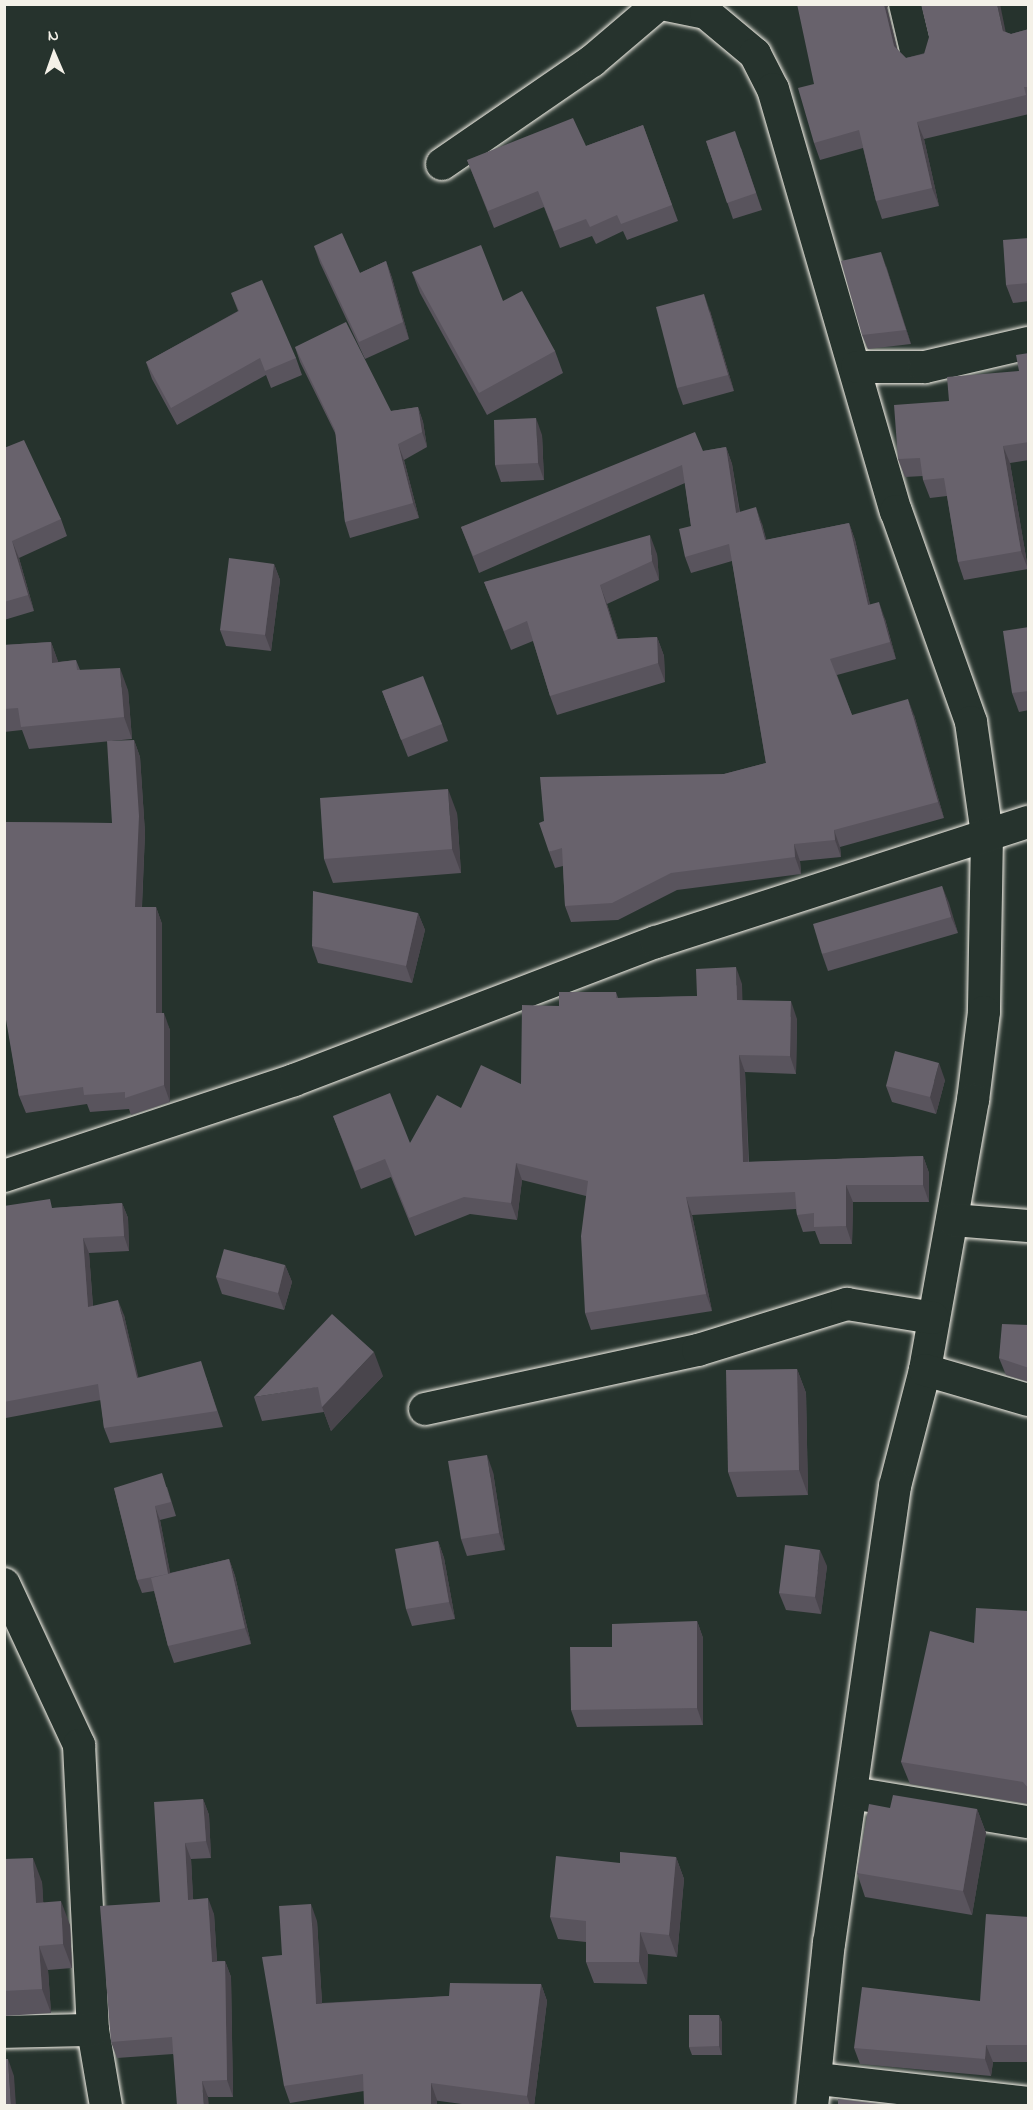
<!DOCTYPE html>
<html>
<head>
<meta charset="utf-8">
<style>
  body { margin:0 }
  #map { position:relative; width:1033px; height:2110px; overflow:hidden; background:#26332d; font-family:"Indie Flower",sans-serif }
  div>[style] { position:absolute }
  .roads { filter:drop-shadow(0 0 2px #f4f1e8) drop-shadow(0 0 2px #f4f1e8) }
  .street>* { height:32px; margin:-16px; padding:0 16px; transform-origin:16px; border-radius:16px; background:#26332d }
  .wall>* { inset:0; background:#59545d }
  .shaded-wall>* { inset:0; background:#49454c }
  .building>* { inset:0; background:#68626c }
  span { translate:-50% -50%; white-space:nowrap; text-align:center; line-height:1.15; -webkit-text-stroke:4.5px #26332d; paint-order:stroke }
  .frame { position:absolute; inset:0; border:6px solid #f4f1e8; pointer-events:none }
  .north { position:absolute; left:24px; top:24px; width:60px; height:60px; -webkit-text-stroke:4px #26332d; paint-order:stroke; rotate:358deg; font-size:16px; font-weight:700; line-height:24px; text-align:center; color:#f4f1e8 }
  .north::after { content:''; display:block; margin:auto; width:21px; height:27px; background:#f4f1e8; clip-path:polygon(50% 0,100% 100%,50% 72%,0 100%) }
</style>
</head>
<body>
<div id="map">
  <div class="roads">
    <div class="street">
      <div style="left:662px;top:4px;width:45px;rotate:11.6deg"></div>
      <div style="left:706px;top:13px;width:64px;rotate:39.9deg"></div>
      <div style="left:755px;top:54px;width:39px;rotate:63deg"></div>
      <div style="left:773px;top:89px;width:440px;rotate:73.8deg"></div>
      <div style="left:896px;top:511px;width:224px;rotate:70.4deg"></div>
      <div style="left:971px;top:722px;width:114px;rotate:81.9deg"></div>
      <div style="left:987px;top:835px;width:177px;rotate:91deg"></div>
      <div style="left:984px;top:1012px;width:89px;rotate:97.1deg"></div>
      <div style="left:973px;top:1100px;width:274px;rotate:100.1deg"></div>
      <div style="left:925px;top:1370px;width:120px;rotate:104.5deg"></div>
      <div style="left:895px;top:1486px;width:461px;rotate:98.2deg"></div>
      <div style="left:829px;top:1942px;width:165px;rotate:95.9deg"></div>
      <div style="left:905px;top:4px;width:57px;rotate:76.7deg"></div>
      <div style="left:442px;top:164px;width:182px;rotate:-34.5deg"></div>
      <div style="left:592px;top:61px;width:88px;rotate:-40.4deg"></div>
      <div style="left:857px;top:367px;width:68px"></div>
      <div style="left:925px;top:367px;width:106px;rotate:-13.1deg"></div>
      <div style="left:4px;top:1176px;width:305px;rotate:-18.3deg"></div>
      <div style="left:294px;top:1080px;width:387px;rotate:-20.9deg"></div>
      <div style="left:656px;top:942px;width:391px;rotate:-17.9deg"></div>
      <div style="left:953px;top:1220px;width:75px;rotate:4.6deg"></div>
      <div style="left:925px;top:1370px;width:107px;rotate:16.2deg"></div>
      <div style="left:425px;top:1409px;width:279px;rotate:-12.2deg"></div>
      <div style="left:698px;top:1350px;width:156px;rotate:-17.2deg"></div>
      <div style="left:847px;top:1304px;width:87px;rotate:9.2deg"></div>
      <div style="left:4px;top:1584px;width:178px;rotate:65deg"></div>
      <div style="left:79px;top:1745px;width:285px;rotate:87.2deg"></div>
      <div style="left:93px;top:2030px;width:77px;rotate:80.3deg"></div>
      <div style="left:852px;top:1793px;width:178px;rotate:9.4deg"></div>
      <div style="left:4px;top:2032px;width:89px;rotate:-1.3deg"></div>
      <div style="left:818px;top:2079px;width:211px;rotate:6.5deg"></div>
    </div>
  </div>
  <div class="wall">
    <div style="clip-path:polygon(887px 8px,897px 49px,906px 58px,1005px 32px,1011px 34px,1029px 29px,1029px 114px,924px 139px,939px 206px,882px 219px,876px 201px,863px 148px,820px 160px,814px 143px,814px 84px)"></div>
    <div style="clip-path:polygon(643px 125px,678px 221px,627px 240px,623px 231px,596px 244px,592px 236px,560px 248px,544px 207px,494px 228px,467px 160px,586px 146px)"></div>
    <div style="clip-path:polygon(706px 141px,741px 148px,762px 210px,733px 219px)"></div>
    <div style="clip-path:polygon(1029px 238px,1029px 301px,1013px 303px,1006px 285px)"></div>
    <div style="clip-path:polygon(314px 246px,360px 273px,386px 261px,392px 278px,409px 339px,365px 359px,320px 263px)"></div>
    <div style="clip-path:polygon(886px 266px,911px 344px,868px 349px,862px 335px)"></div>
    <div style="clip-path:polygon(412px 272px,503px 301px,555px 351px,563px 373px,487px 415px,420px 293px)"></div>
    <div style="clip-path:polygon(231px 293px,296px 358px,302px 375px,271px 388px,266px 375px,177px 425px,152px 379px,146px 362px,238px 311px)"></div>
    <div style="clip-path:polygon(710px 311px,734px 391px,683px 405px,677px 388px)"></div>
    <div style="clip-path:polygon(295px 347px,391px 411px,418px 407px,423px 422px,427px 447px,404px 460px,419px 518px,350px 538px,345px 522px,336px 435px,300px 362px)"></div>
    <div style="clip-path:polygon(1029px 353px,1029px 460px,1010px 463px,1028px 569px,964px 580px,958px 562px,947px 496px,930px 498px,923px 480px,923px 476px,905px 477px,898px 459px,949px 401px,1019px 371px)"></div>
    <div style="clip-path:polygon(542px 435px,544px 480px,501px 482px,495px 465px)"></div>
    <div style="clip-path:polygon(726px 447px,732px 464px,740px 512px,762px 524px,766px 540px,849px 523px,855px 540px,870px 605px,885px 619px,896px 659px,837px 675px,852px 715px,914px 715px,944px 818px,840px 847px,841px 857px,800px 861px,801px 874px,677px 890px,618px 920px,571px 922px,565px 906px,563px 866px,555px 868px,549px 852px,724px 774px,766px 763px,732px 561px,691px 573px,685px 557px,691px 526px,685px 483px,479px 573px,461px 527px,703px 451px)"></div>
    <div style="clip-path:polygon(4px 448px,61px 519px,67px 536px,19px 558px,34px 611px,4px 620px)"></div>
    <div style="clip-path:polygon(657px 554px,659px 580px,607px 604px,618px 639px,657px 637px,664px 656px,665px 682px,557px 715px,550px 696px,533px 641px,511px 650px,484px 582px)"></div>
    <div style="clip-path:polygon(274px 564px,280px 580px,271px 651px,226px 646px,220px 630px)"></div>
    <div style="clip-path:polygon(1029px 627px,1029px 710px,1019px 712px,1012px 693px)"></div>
    <div style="clip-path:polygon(51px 642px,58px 662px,76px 660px,80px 670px,128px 690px,132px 739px,29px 749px,22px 730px,4px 732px,4px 645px)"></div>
    <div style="clip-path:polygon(382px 691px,442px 724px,448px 741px,408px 757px)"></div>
    <div style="clip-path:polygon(134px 740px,140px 757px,145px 833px,142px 907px,156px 907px,162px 924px,162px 1013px,170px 1030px,170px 1102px,131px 1115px,129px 1109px,90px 1112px,87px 1104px,26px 1113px,19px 1096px,6px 1015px,4px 1016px,4px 822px,112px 823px)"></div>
    <div style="clip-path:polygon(457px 813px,461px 873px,333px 883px,324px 859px)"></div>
    <div style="clip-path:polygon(942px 886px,958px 933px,828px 971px,822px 954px)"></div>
    <div style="clip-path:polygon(418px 913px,425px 930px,412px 983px,318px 963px,312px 946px)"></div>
    <div style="clip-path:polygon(742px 984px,742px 1001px,797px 1019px,796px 1074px,745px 1072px,749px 1162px,923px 1156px,929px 1173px,929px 1202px,853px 1202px,852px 1244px,820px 1244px,815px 1231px,803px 1232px,797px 1215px,796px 1209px,692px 1215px,712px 1311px,591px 1330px,585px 1313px,586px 1196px,522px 1180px,517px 1220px,470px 1214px,415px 1236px,391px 1177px,361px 1189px,333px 1116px,410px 1143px,461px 1108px,521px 1084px,559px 1006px,616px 992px,618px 998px,697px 996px)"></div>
    <div style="clip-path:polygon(945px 1080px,936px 1114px,892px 1102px,886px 1086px)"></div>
    <div style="clip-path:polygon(122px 1203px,128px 1218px,129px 1251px,89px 1253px,93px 1306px,124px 1315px,138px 1378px,206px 1377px,223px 1427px,110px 1443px,104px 1428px,101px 1400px,6px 1418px,4px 1413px,4px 1206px,53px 1208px)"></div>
    <div style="clip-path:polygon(285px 1265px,292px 1282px,284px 1310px,222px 1294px,216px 1277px)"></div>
    <div style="clip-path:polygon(1029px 1325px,1029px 1382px,1006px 1375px,999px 1358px)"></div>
    <div style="clip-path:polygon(797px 1369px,806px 1393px,808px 1495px,737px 1497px,728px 1472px)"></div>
    <div style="clip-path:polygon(383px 1376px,331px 1431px,324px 1412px,262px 1421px,254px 1397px)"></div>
    <div style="clip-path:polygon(493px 1472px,505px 1550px,467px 1556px,461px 1539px)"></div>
    <div style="clip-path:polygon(167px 1487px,176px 1516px,160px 1520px,170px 1573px,229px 1559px,235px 1576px,251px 1644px,174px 1663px,168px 1646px,154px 1591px,142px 1593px,137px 1580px,114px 1488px)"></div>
    <div style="clip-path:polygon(438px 1541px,444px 1558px,455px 1619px,412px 1626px,406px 1609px)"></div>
    <div style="clip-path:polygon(827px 1566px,821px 1614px,786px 1610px,779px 1593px)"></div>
    <div style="clip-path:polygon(1029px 1611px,1029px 1804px,910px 1784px,901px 1762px,974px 1643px)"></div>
    <div style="clip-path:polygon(697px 1621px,703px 1638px,703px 1725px,577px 1727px,571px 1710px,612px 1647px)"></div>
    <div style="clip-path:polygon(203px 1799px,209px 1815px,211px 1858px,191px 1859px,193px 1899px,214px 1914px,217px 1961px,225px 1961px,231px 1977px,233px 2097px,208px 2097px,173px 2054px,117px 2058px,111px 2042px,160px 1902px)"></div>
    <div style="clip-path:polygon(890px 1808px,977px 1809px,986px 1833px,972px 1915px,865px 1897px,857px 1873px)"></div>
    <div style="clip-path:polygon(676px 1857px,684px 1879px,677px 1957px,648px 1954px,647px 1984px,594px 1983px,586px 1962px,586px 1942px,558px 1939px,550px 1917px,620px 1863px)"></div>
    <div style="clip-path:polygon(4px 1859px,42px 1882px,43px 1902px,70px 1925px,72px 1968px,48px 1970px,51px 2013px,4px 2016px)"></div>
    <div style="clip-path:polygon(1029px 1917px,1029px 2062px,993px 2062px,991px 2076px,860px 2064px,854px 2048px,980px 2001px)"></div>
    <div style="clip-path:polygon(317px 1921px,322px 2003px,449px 1996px,541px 1984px,547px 2001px,534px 2106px,477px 2106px,364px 2091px,290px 2103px,284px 2086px,282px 1955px)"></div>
    <div style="clip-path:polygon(719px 2015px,722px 2023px,722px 2055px,692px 2055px,689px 2047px)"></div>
  </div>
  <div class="shaded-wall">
    <div style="clip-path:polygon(884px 4px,889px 4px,887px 8px,901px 64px,894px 46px)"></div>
    <div style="clip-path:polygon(997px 4px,1000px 4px,1009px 48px,1003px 31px)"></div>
    <div style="clip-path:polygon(917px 122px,924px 139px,939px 206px,932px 188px)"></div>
    <div style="clip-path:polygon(881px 252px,886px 266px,911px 344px,906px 330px)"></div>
    <div style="clip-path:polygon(386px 261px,392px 278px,409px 339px,403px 322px)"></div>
    <div style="clip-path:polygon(704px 294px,710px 311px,734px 391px,728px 375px)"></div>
    <div style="clip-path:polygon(418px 407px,423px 422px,427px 447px,422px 432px)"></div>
    <div style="clip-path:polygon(536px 418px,542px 435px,544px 480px,538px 463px)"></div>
    <div style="clip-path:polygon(398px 444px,404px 460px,419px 518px,413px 503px)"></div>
    <div style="clip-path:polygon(1003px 446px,1010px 463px,1028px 569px,1021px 551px)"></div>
    <div style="clip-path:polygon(726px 447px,732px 464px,742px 529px,736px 513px)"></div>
    <div style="clip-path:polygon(756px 507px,762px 524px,771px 556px,765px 540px)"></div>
    <div style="clip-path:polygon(849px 523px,855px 540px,874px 621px,868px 605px)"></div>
    <div style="clip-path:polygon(650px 535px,657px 554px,659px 580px,652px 561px)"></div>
    <div style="clip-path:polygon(12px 541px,19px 558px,34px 611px,28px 595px)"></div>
    <div style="clip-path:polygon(274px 564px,280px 580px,271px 651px,265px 635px)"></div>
    <div style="clip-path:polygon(600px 585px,607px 604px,624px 658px,617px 639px)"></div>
    <div style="clip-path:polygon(879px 602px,885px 619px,896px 659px,890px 642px)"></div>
    <div style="clip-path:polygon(657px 637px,664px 656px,665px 682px,658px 663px)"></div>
    <div style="clip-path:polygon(51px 642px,59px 664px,52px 663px)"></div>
    <div style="clip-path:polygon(120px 668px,128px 690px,132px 739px,124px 717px)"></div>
    <div style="clip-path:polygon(908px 699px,914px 715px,944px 818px,938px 802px)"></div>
    <div style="clip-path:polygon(134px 740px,140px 757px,145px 833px,141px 924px,135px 907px)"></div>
    <div style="clip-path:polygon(448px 789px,457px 813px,461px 873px,452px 849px)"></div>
    <div style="clip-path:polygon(834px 830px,840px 847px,841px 857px,835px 840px)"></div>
    <div style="clip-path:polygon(794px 844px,800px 861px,801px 874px,795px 857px)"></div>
    <div style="clip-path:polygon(942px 886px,949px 903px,958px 933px,951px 917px)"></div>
    <div style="clip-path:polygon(156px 907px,162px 924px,162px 1030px,156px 1013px)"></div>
    <div style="clip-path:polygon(418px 913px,425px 930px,412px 983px,406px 966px)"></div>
    <div style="clip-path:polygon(736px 967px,742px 984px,743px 1018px,737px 1000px)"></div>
    <div style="clip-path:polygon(791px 1001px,797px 1019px,796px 1074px,790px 1056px)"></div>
    <div style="clip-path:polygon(164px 1013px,170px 1030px,170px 1102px,164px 1085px)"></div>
    <div style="clip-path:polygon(739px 1055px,745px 1072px,749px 1180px,743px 1162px)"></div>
    <div style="clip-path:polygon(939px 1063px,945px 1080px,936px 1114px,930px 1097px)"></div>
    <div style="clip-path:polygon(923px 1156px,929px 1173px,929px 1202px,923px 1185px)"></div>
    <div style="clip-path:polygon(516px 1163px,522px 1180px,517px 1220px,511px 1203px)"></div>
    <div style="clip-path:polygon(846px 1185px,853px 1202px,852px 1244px,846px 1226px)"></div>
    <div style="clip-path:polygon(686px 1197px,692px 1215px,712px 1311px,706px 1294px)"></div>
    <div style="clip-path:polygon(122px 1203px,128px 1218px,129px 1251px,124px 1236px)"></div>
    <div style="clip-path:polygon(83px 1238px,89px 1253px,94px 1322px,88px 1307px)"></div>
    <div style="clip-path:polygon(285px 1265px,292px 1282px,284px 1310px,278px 1293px)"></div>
    <div style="clip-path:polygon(118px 1300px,124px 1315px,142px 1393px,137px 1378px)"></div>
    <div style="clip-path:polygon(374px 1352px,383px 1376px,331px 1431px,322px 1407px)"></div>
    <div style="clip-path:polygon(797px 1369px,806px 1393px,808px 1495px,799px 1470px)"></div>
    <div style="clip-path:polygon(487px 1455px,493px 1472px,505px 1550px,499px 1533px)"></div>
    <div style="clip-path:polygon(155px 1506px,160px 1520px,173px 1587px,168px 1574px)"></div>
    <div style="clip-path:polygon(438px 1541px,444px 1558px,455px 1619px,449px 1602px)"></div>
    <div style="clip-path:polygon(820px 1550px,827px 1566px,821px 1614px,815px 1597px)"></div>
    <div style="clip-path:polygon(229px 1559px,235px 1576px,251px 1644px,245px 1628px)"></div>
    <div style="clip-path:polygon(697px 1621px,703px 1638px,703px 1725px,697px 1708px)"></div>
    <div style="clip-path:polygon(203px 1799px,209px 1815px,211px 1858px,206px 1841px)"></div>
    <div style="clip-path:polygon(977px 1809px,986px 1833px,972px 1915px,963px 1891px)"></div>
    <div style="clip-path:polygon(185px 1843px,191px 1859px,194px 1916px,188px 1900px)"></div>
    <div style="clip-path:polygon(676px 1857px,684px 1879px,677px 1957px,669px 1935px)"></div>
    <div style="clip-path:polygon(33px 1858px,42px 1882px,45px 1927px,36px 1903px)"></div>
    <div style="clip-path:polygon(208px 1898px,214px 1914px,218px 1978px,212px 1962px)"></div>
    <div style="clip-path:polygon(61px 1901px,70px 1925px,72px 1968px,63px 1944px)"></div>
    <div style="clip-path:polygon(311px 1904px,317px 1921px,323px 2020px,316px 2004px)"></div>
    <div style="clip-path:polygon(640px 1932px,648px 1954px,647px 1984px,639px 1962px)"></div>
    <div style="clip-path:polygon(39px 1946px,48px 1970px,51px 2013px,42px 1989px)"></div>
    <div style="clip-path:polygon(225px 1961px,231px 1977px,233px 2097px,227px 2080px)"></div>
    <div style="clip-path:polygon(541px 1984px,547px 2001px,534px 2106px,530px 2106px,527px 2096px)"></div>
    <div style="clip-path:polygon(719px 2015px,722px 2023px,722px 2055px,719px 2046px)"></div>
    <div style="clip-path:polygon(986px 2045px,993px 2062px,991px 2076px,985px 2059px)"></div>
    <div style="clip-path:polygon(8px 2059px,14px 2076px,16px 2106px,11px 2106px)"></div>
    <div style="clip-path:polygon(202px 2081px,208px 2097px,209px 2106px,204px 2106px)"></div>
    <div style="clip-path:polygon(431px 2083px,437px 2100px,437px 2106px,431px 2106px)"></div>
  </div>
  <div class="building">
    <div style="clip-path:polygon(797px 4px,884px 4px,894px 46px,906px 58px,924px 54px,929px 37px,921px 4px,997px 4px,1003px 31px,1011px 34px,1029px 29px,1029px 87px,1024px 87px,1026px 95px,917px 122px,932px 188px,876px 201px,859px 130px,814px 143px,798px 88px,814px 84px)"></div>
    <div style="clip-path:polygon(573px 118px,586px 146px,643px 125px,672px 205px,621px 224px,617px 215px,590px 227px,586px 219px,554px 231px,538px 191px,488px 211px,467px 160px)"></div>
    <div style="clip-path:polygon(735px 131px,756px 193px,727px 203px,706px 141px)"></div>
    <div style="clip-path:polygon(342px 233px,360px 273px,386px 261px,403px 322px,359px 342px,314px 246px)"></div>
    <div style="clip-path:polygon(1029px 238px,1029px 283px,1006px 285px,1003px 240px)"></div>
    <div style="clip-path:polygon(481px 245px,503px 301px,522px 291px,555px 351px,479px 393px,412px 272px)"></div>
    <div style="clip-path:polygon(881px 252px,906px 330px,862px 335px,841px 261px)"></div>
    <div style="clip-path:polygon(262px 280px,296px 358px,265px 371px,260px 358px,171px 408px,146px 362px,239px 311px,231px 293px)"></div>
    <div style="clip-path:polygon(704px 294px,728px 375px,677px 388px,656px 307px)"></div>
    <div style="clip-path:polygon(346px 322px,391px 411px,418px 407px,422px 432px,398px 444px,413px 503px,345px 522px,335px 430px,295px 347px)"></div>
    <div style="clip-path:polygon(1029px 353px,1029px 442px,1003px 446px,1021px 551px,958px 562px,944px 478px,923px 480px,920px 458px,898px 459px,894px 405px,949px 401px,947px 377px,1019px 371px,1016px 355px)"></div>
    <div style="clip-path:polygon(536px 418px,538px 463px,495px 465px,494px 420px)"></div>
    <div style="clip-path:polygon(695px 432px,703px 451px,726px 447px,736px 513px,756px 507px,765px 540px,849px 523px,868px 605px,879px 602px,890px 642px,830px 659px,852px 715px,908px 699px,938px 802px,834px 830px,835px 840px,794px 844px,795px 857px,671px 873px,612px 903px,565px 906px,562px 848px,549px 852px,539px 823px,544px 821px,540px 777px,724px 774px,766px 763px,729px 544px,685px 557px,679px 529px,691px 526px,682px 465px,473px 556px,461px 527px)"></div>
    <div style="clip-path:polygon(24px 440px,61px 519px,12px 541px,28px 595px,4px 602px,4px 448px)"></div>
    <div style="clip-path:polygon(650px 535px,652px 561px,600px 585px,617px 639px,657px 637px,658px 663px,550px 696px,527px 621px,504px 631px,484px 582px)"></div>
    <div style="clip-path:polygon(229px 558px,274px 564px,265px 635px,220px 630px)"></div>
    <div style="clip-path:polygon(1029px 627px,1029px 691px,1012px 693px,1003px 631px)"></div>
    <div style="clip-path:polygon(51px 642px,52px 663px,76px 660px,77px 670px,120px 668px,124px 717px,21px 727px,18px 708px,4px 709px,4px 645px)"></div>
    <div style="clip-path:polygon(423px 676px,442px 724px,401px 740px,382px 691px)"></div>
    <div style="clip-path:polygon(134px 740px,139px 816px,135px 907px,156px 907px,156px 1013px,164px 1013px,164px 1085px,125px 1098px,125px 1092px,84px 1095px,83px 1087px,19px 1096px,4px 1008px,4px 822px,112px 823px,107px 741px)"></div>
    <div style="clip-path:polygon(448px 789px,452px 849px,324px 859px,320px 798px)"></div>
    <div style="clip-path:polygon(942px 886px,951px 917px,822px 954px,813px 924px)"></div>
    <div style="clip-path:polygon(313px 891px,418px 913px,406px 966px,312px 946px)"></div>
    <div style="clip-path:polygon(736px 967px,737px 1000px,791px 1001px,790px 1056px,739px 1055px,743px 1162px,923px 1156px,923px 1185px,846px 1185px,846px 1226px,814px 1227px,814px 1213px,797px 1215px,795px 1192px,686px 1197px,706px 1294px,585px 1313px,581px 1236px,588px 1181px,516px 1163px,511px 1203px,464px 1197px,409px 1218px,385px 1159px,355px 1171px,333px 1116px,390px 1093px,410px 1143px,437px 1095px,461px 1108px,481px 1065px,521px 1084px,522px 1005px,559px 1006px,559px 992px,616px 992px,616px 998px,697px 996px,696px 969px)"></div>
    <div style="clip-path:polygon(895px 1051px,939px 1063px,930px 1097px,886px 1086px)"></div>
    <div style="clip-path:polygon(50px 1199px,52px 1208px,122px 1203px,124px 1236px,83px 1238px,88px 1307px,118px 1300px,137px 1378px,201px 1361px,217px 1411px,104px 1428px,98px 1384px,4px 1402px,4px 1206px)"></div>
    <div style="clip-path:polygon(224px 1249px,285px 1265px,278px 1293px,216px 1277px)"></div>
    <div style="clip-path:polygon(332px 1314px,374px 1352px,322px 1407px,318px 1387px,254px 1397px)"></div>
    <div style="clip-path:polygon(1002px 1324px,1029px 1325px,1029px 1368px,999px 1358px)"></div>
    <div style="clip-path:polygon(797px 1369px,799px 1470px,728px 1472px,726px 1370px)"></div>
    <div style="clip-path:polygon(487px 1455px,499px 1533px,461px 1539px,448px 1461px)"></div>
    <div style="clip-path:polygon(162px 1473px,171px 1502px,155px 1506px,168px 1574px,137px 1580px,114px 1488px)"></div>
    <div style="clip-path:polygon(438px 1541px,449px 1602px,406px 1609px,395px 1549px)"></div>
    <div style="clip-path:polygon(785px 1545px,820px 1550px,815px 1597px,779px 1593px)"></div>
    <div style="clip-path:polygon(229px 1559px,245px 1628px,168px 1646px,151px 1578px)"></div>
    <div style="clip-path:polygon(976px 1608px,1029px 1611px,1029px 1789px,1023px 1782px,901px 1762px,930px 1631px,974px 1643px)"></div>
    <div style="clip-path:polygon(697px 1621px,697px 1708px,571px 1710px,570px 1647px,612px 1647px,612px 1624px)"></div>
    <div style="clip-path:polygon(893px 1795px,977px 1809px,963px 1891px,857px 1873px,869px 1804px,890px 1808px)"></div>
    <div style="clip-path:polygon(203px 1799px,206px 1841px,185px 1843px,188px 1900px,208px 1898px,212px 1962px,225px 1961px,227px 2080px,202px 2081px,204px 2106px,177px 2106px,172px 2037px,111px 2042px,100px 1906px,160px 1902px,154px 1802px)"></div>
    <div style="clip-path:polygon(620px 1852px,676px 1857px,669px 1935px,640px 1932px,639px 1962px,586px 1962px,586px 1921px,550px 1917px,556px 1856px,620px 1863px)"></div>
    <div style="clip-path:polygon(33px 1858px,36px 1903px,61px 1901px,63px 1944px,39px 1946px,42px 1989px,4px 1991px,4px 1859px)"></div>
    <div style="clip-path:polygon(311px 1904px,316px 2004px,449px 1996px,450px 1983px,541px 1984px,527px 2096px,431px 2083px,431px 2106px,364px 2106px,363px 2074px,284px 2086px,262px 1957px,282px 1955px,279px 1906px)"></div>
    <div style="clip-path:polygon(986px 1914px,1029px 1917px,1029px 2045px,986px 2045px,985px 2059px,854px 2048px,862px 1987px,980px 2001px)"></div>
    <div style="clip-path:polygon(689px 2015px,719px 2015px,719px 2046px,689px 2047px)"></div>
    <div style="clip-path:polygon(4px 2059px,8px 2059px,11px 2106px,4px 2106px)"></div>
    <div style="clip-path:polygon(838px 2099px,894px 2106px,838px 2106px)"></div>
  </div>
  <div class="frame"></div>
  <div class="north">N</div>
</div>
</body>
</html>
